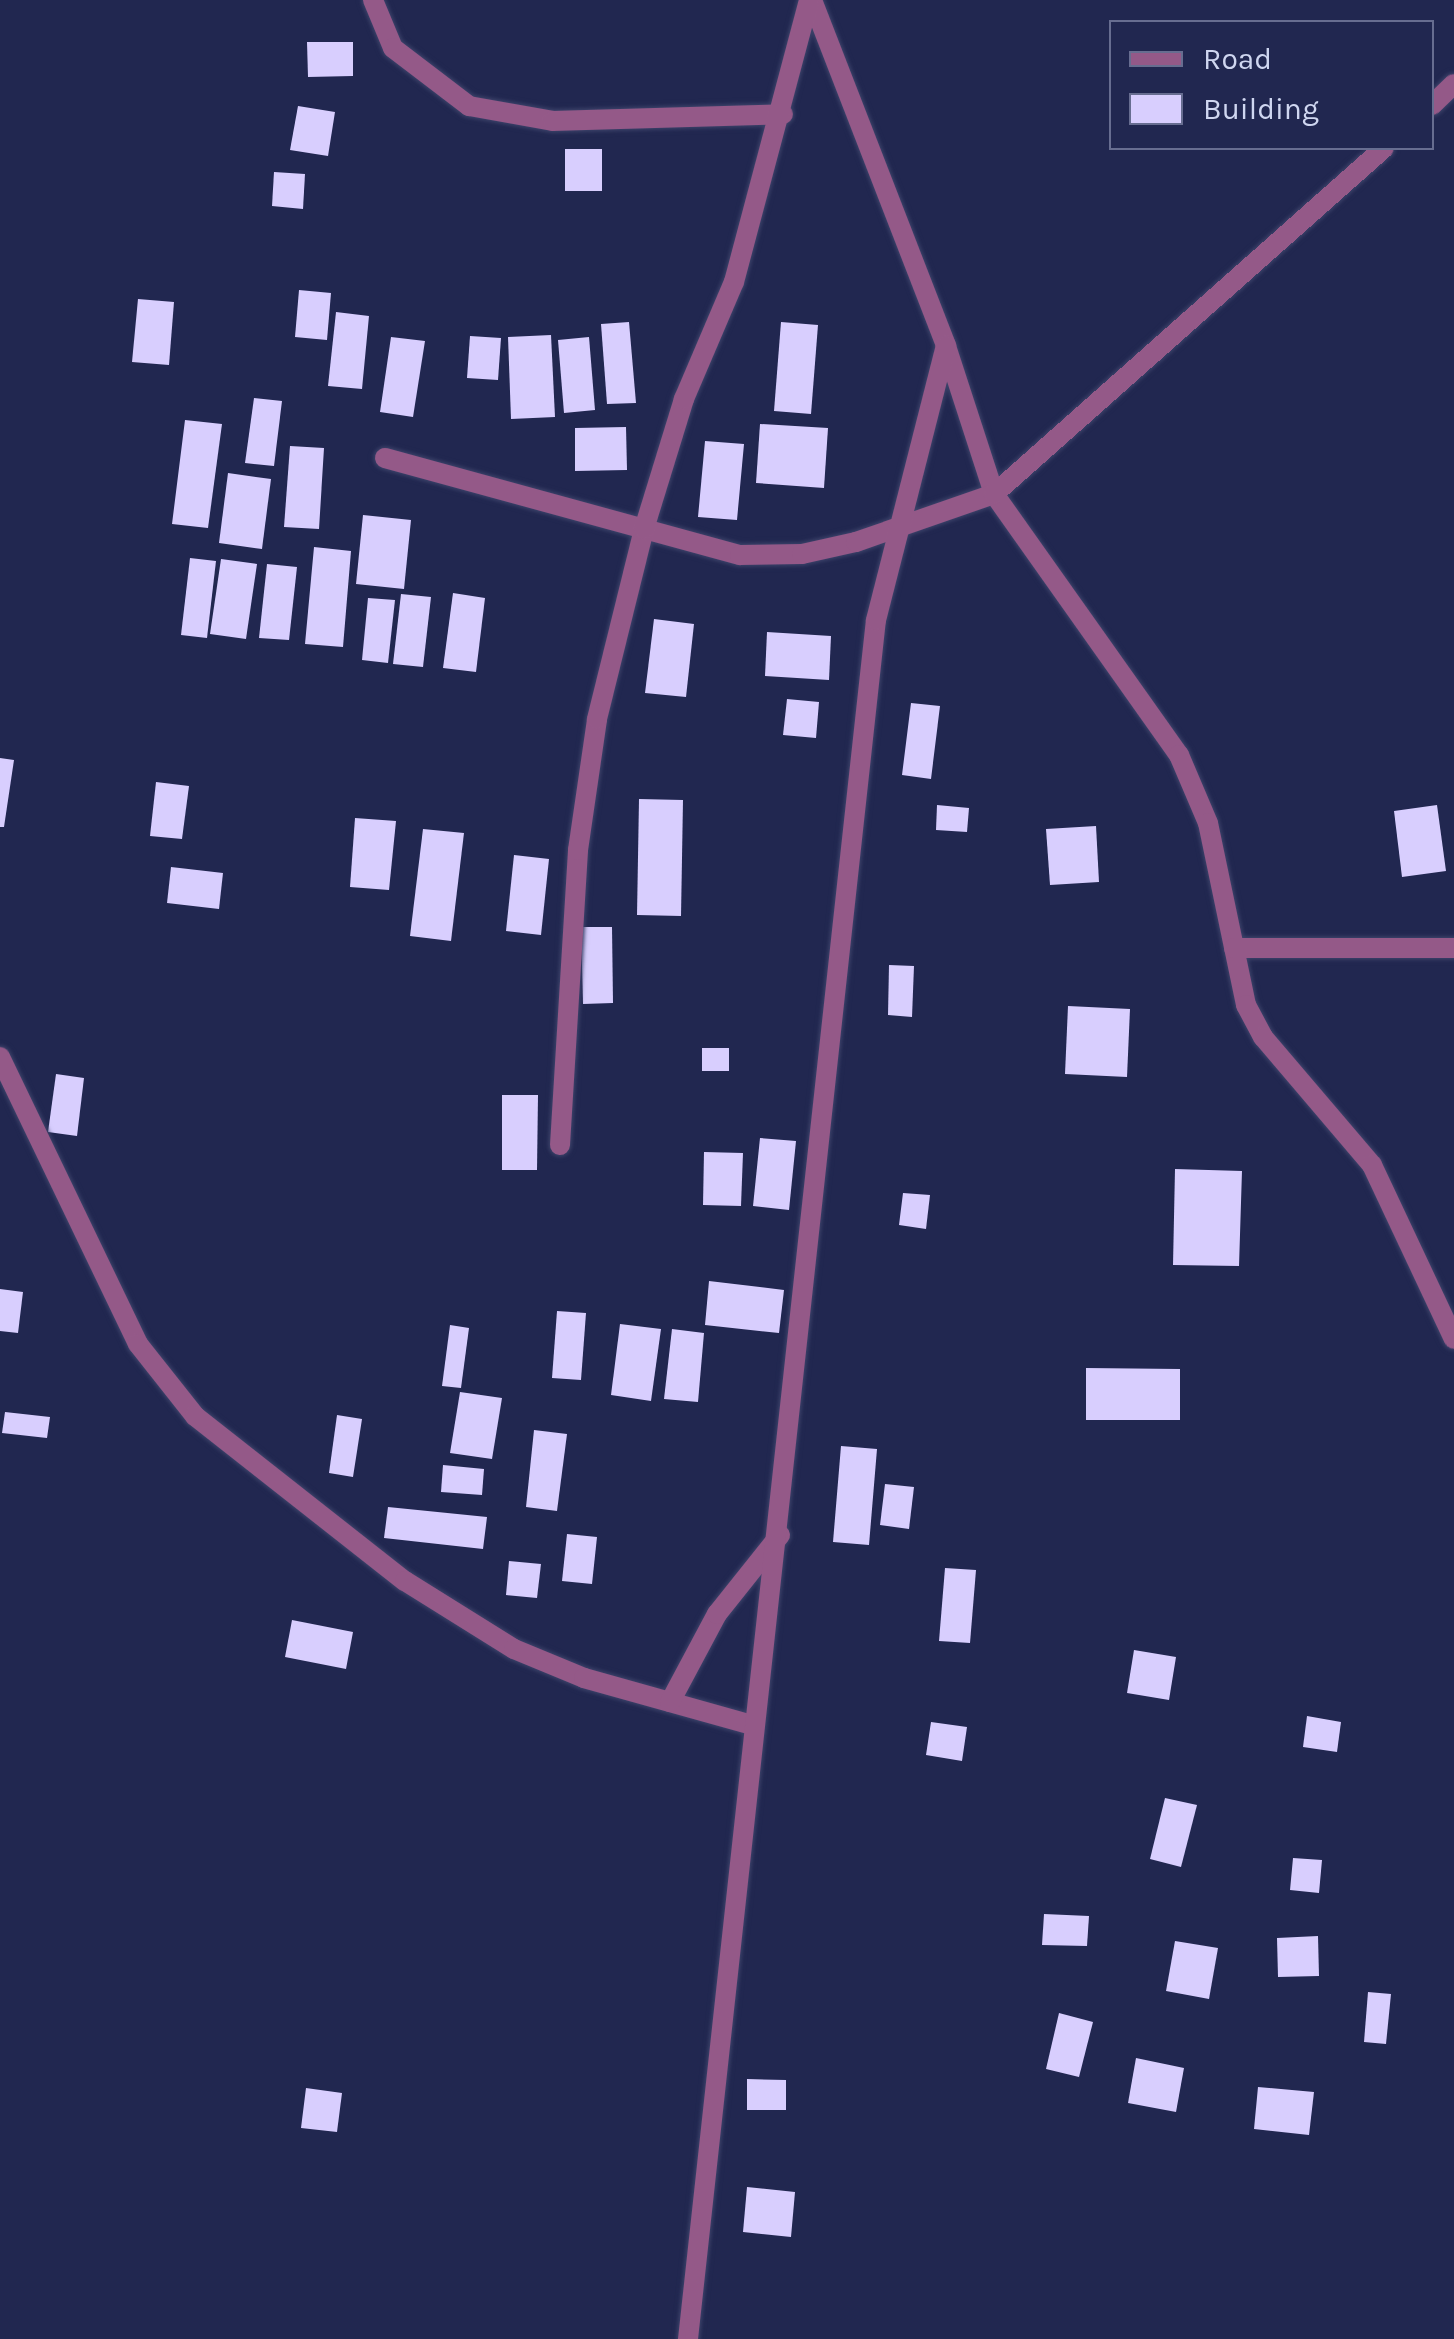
<!DOCTYPE html>
<html>
<head>
<meta charset="utf-8">
<style>
  body { margin:0 }
  #map { position:relative; width:1454px; height:2339px; overflow:hidden; background:#212750; font-family:Karla,sans-serif }
  div>[style] { position:absolute }
  .building>* { inset:0; background:#d8cefe }
  .roads { filter:drop-shadow(0 0 2px #3d436a) drop-shadow(0 0 2px #3d436a) }
  .street>* { height:20px; margin:-10px; padding:0 10px; transform-origin:10px; border-radius:10px; background:#945988 }
  span { translate:-50% -50%; white-space:nowrap; text-align:center; line-height:1.15; -webkit-text-stroke:10px #212750; paint-order:stroke }
  .legend { position:absolute; left:1109px; top:20px; width:325px; height:130px; box-sizing:border-box; background:#212750; border:2px solid #676d90; margin:0; padding:12px 18px; list-style:none; font-size:30px; color:#cfd6f0 }
  .legend li { display:flex; align-items:center; gap:20px; height:50px }
  .legend b { width:50px; border:2px solid #676d90 }
</style>
</head>
<body>
<div id="map">
  <div class="building">
    <div style="clip-path:polygon(307px 42px,353px 42px,353px 76px,308px 77px)"></div>
    <div style="clip-path:polygon(298px 106px,335px 112px,328px 156px,290px 150px)"></div>
    <div style="clip-path:polygon(565px 149px,602px 149px,602px 191px,565px 191px)"></div>
    <div style="clip-path:polygon(274px 172px,305px 174px,303px 209px,272px 206px)"></div>
    <div style="clip-path:polygon(299px 290px,331px 293px,327px 340px,295px 337px)"></div>
    <div style="clip-path:polygon(138px 299px,174px 302px,169px 365px,132px 362px)"></div>
    <div style="clip-path:polygon(336px 312px,369px 316px,362px 389px,328px 386px)"></div>
    <div style="clip-path:polygon(629px 322px,636px 403px,607px 404px,601px 324px)"></div>
    <div style="clip-path:polygon(781px 322px,818px 325px,811px 414px,774px 411px)"></div>
    <div style="clip-path:polygon(551px 335px,555px 417px,511px 419px,508px 337px)"></div>
    <div style="clip-path:polygon(470px 336px,501px 338px,498px 380px,467px 378px)"></div>
    <div style="clip-path:polygon(391px 337px,425px 341px,413px 417px,380px 412px)"></div>
    <div style="clip-path:polygon(589px 337px,595px 410px,564px 413px,558px 340px)"></div>
    <div style="clip-path:polygon(254px 398px,282px 401px,274px 466px,245px 463px)"></div>
    <div style="clip-path:polygon(185px 420px,222px 424px,208px 528px,172px 524px)"></div>
    <div style="clip-path:polygon(760px 424px,828px 428px,824px 488px,756px 483px)"></div>
    <div style="clip-path:polygon(626px 427px,627px 470px,575px 471px,575px 428px)"></div>
    <div style="clip-path:polygon(705px 441px,744px 444px,737px 520px,698px 517px)"></div>
    <div style="clip-path:polygon(290px 446px,324px 448px,319px 529px,284px 527px)"></div>
    <div style="clip-path:polygon(228px 473px,271px 479px,262px 549px,219px 543px)"></div>
    <div style="clip-path:polygon(363px 515px,411px 520px,404px 589px,356px 584px)"></div>
    <div style="clip-path:polygon(314px 547px,351px 551px,343px 647px,305px 644px)"></div>
    <div style="clip-path:polygon(190px 558px,216px 561px,207px 638px,181px 635px)"></div>
    <div style="clip-path:polygon(221px 559px,257px 564px,246px 639px,210px 634px)"></div>
    <div style="clip-path:polygon(267px 564px,297px 567px,289px 640px,259px 638px)"></div>
    <div style="clip-path:polygon(453px 593px,485px 598px,476px 672px,443px 668px)"></div>
    <div style="clip-path:polygon(401px 594px,431px 597px,423px 667px,393px 664px)"></div>
    <div style="clip-path:polygon(368px 598px,395px 600px,388px 663px,362px 660px)"></div>
    <div style="clip-path:polygon(654px 619px,694px 624px,686px 697px,645px 693px)"></div>
    <div style="clip-path:polygon(767px 632px,831px 636px,829px 680px,765px 676px)"></div>
    <div style="clip-path:polygon(787px 699px,819px 702px,816px 738px,783px 735px)"></div>
    <div style="clip-path:polygon(911px 703px,940px 706px,931px 779px,902px 775px)"></div>
    <div style="clip-path:polygon(0 758px,14px 760px,4px 827px,0 827px)"></div>
    <div style="clip-path:polygon(156px 782px,189px 786px,182px 839px,150px 836px)"></div>
    <div style="clip-path:polygon(639px 799px,683px 800px,681px 916px,637px 915px)"></div>
    <div style="clip-path:polygon(937px 805px,969px 808px,967px 832px,936px 830px)"></div>
    <div style="clip-path:polygon(1437px 805px,1446px 871px,1402px 877px,1394px 811px)"></div>
    <div style="clip-path:polygon(355px 818px,396px 821px,389px 890px,350px 887px)"></div>
    <div style="clip-path:polygon(1096px 826px,1099px 882px,1050px 885px,1046px 829px)"></div>
    <div style="clip-path:polygon(423px 829px,464px 833px,451px 941px,410px 936px)"></div>
    <div style="clip-path:polygon(514px 855px,549px 859px,541px 935px,506px 931px)"></div>
    <div style="clip-path:polygon(171px 867px,223px 873px,219px 909px,167px 903px)"></div>
    <div style="clip-path:polygon(581px 927px,612px 927px,613px 1003px,583px 1004px)"></div>
    <div style="clip-path:polygon(889px 965px,914px 966px,912px 1017px,888px 1015px)"></div>
    <div style="clip-path:polygon(1068px 1006px,1130px 1009px,1127px 1077px,1065px 1074px)"></div>
    <div style="clip-path:polygon(702px 1048px,729px 1048px,729px 1071px,702px 1071px)"></div>
    <div style="clip-path:polygon(56px 1074px,84px 1078px,77px 1136px,48px 1132px)"></div>
    <div style="clip-path:polygon(502px 1095px,538px 1095px,537px 1170px,502px 1170px)"></div>
    <div style="clip-path:polygon(760px 1138px,796px 1141px,789px 1210px,753px 1206px)"></div>
    <div style="clip-path:polygon(704px 1152px,743px 1153px,741px 1206px,703px 1205px)"></div>
    <div style="clip-path:polygon(1175px 1169px,1242px 1171px,1239px 1266px,1173px 1265px)"></div>
    <div style="clip-path:polygon(903px 1193px,930px 1195px,926px 1229px,899px 1225px)"></div>
    <div style="clip-path:polygon(709px 1281px,784px 1290px,779px 1333px,705px 1325px)"></div>
    <div style="clip-path:polygon(0 1289px,23px 1292px,18px 1333px,0 1331px)"></div>
    <div style="clip-path:polygon(557px 1311px,586px 1313px,581px 1380px,552px 1378px)"></div>
    <div style="clip-path:polygon(620px 1324px,661px 1329px,651px 1401px,611px 1395px)"></div>
    <div style="clip-path:polygon(450px 1325px,469px 1328px,461px 1388px,442px 1386px)"></div>
    <div style="clip-path:polygon(672px 1329px,704px 1333px,698px 1402px,664px 1399px)"></div>
    <div style="clip-path:polygon(1086px 1368px,1180px 1369px,1180px 1420px,1086px 1420px)"></div>
    <div style="clip-path:polygon(460px 1392px,502px 1398px,492px 1459px,450px 1453px)"></div>
    <div style="clip-path:polygon(5px 1412px,50px 1417px,47px 1438px,2px 1433px)"></div>
    <div style="clip-path:polygon(337px 1415px,362px 1419px,353px 1477px,329px 1473px)"></div>
    <div style="clip-path:polygon(534px 1430px,567px 1434px,557px 1511px,526px 1507px)"></div>
    <div style="clip-path:polygon(841px 1446px,877px 1449px,869px 1545px,833px 1542px)"></div>
    <div style="clip-path:polygon(443px 1465px,484px 1469px,482px 1495px,441px 1492px)"></div>
    <div style="clip-path:polygon(885px 1484px,914px 1487px,909px 1529px,880px 1525px)"></div>
    <div style="clip-path:polygon(388px 1507px,487px 1517px,483px 1549px,384px 1538px)"></div>
    <div style="clip-path:polygon(567px 1534px,597px 1537px,592px 1584px,562px 1581px)"></div>
    <div style="clip-path:polygon(509px 1561px,541px 1564px,537px 1598px,506px 1595px)"></div>
    <div style="clip-path:polygon(945px 1568px,976px 1570px,970px 1643px,939px 1641px)"></div>
    <div style="clip-path:polygon(292px 1620px,353px 1632px,346px 1669px,285px 1657px)"></div>
    <div style="clip-path:polygon(1134px 1650px,1176px 1657px,1169px 1700px,1127px 1693px)"></div>
    <div style="clip-path:polygon(1307px 1716px,1341px 1722px,1337px 1752px,1303px 1747px)"></div>
    <div style="clip-path:polygon(931px 1722px,967px 1727px,962px 1761px,926px 1755px)"></div>
    <div style="clip-path:polygon(1165px 1798px,1197px 1805px,1181px 1867px,1150px 1859px)"></div>
    <div style="clip-path:polygon(1293px 1858px,1322px 1860px,1319px 1893px,1290px 1890px)"></div>
    <div style="clip-path:polygon(1044px 1914px,1089px 1916px,1087px 1946px,1042px 1945px)"></div>
    <div style="clip-path:polygon(1318px 1936px,1319px 1976px,1278px 1977px,1277px 1938px)"></div>
    <div style="clip-path:polygon(1175px 1941px,1218px 1948px,1209px 1999px,1166px 1991px)"></div>
    <div style="clip-path:polygon(1368px 1992px,1391px 1994px,1386px 2044px,1364px 2042px)"></div>
    <div style="clip-path:polygon(1059px 2013px,1093px 2022px,1079px 2077px,1046px 2069px)"></div>
    <div style="clip-path:polygon(1136px 2058px,1184px 2068px,1176px 2112px,1128px 2103px)"></div>
    <div style="clip-path:polygon(747px 2079px,786px 2080px,786px 2110px,747px 2110px)"></div>
    <div style="clip-path:polygon(1258px 2087px,1314px 2092px,1309px 2135px,1254px 2129px)"></div>
    <div style="clip-path:polygon(306px 2088px,342px 2093px,337px 2132px,301px 2128px)"></div>
    <div style="clip-path:polygon(747px 2187px,795px 2192px,791px 2237px,743px 2232px)"></div>
  </div>
  <div class="roads">
    <div class="street">
      <div style="left:373px;top:0;width:52px;rotate:67.4deg"></div>
      <div style="left:393px;top:48px;width:96px;rotate:37.3deg"></div>
      <div style="left:469px;top:106px;width:85px;rotate:10.1deg"></div>
      <div style="left:553px;top:121px;width:230px;rotate:-1.7deg"></div>
      <div style="left:812px;top:0;width:371px;rotate:68.8deg"></div>
      <div style="left:946px;top:346px;width:156px;rotate:72deg"></div>
      <div style="left:994px;top:494px;width:320px;rotate:54.7deg"></div>
      <div style="left:1179px;top:755px;width:74px;rotate:66.9deg"></div>
      <div style="left:1208px;top:823px;width:186px;rotate:78.2deg"></div>
      <div style="left:1246px;top:1005px;width:36px;rotate:62deg"></div>
      <div style="left:1263px;top:1037px;width:168px;rotate:49.6deg"></div>
      <div style="left:1372px;top:1165px;width:192px;rotate:64.8deg"></div>
      <div style="left:1432px;top:105px;width:30px;rotate:-44deg"></div>
      <div style="left:385px;top:458px;width:368px;rotate:15.3deg"></div>
      <div style="left:740px;top:555px;width:62px;rotate:-0.9deg"></div>
      <div style="left:802px;top:554px;width:55px;rotate:-12.5deg"></div>
      <div style="left:856px;top:542px;width:146px;rotate:-19.2deg"></div>
      <div style="left:994px;top:494px;width:521px;rotate:-41.58deg"></div>
      <div style="left:1234px;top:948px;width:220px"></div>
      <div style="left:0;top:1057px;width:318px;rotate:64.3deg"></div>
      <div style="left:138px;top:1344px;width:92px;rotate:51.6deg"></div>
      <div style="left:195px;top:1416px;width:267px;rotate:38.2deg"></div>
      <div style="left:405px;top:1581px;width:128px;rotate:32deg"></div>
      <div style="left:514px;top:1649px;width:76px;rotate:22.5deg"></div>
      <div style="left:584px;top:1678px;width:174px;rotate:15.6deg"></div>
      <div style="left:560px;top:1145px;width:296px;rotate:-86.5deg"></div>
      <div style="left:578px;top:850px;width:132px;rotate:-81.7deg"></div>
      <div style="left:597px;top:719px;width:196px;rotate:-76.1deg"></div>
      <div style="left:644px;top:529px;width:136px;rotate:-72.9deg"></div>
      <div style="left:684px;top:399px;width:127px;rotate:-66.9deg"></div>
      <div style="left:734px;top:282px;width:292px;rotate:-75.1deg"></div>
      <div style="left:670px;top:1702px;width:100px;rotate:-61.9deg"></div>
      <div style="left:717px;top:1614px;width:101px;rotate:-51.4deg"></div>
      <div style="left:688px;top:2339px;width:1729px;rotate:-83.76deg"></div>
      <div style="left:876px;top:620px;width:283px;rotate:-75.7deg"></div>
    </div>
  </div>
  <ul class="legend">
  <li><b style="height:12px;background:#945988"></b>Road</li>
  <li><b style="height:28px;background:#d8cefe"></b>Building</li>
  </ul>
</div>
</body>
</html>
